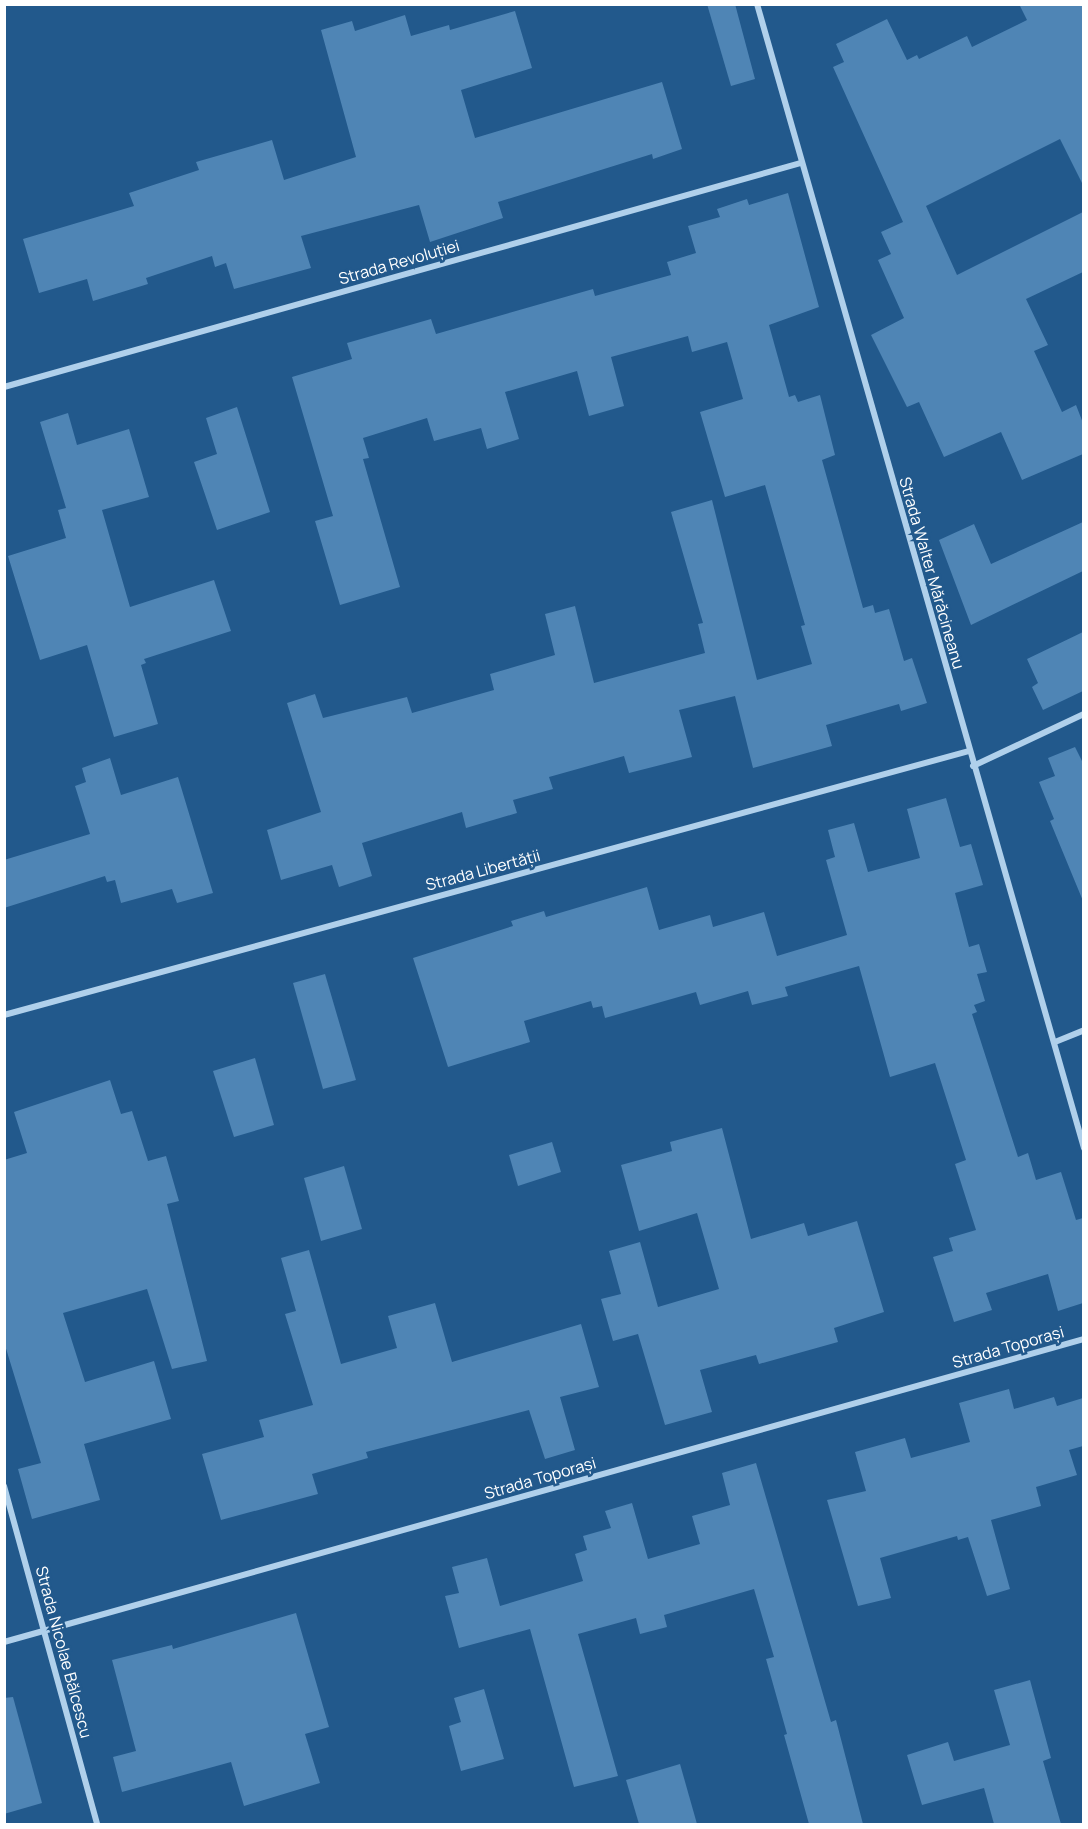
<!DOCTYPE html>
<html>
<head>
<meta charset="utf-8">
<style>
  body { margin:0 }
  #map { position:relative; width:1088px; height:1829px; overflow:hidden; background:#22598c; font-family:Manrope,sans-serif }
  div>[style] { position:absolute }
  .building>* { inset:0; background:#4f85b5 }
  .minor>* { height:6px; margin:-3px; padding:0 3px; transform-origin:3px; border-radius:3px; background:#b0d0eb }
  span { translate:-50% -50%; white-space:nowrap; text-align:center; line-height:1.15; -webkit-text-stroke:5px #22598c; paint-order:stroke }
  .street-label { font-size:16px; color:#fff }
  .frame { position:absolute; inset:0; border:6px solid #fff; pointer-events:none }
</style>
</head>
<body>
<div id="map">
  <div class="building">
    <div style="clip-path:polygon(707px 4px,735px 4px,755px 79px,731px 86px)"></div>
    <div style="clip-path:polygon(1019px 4px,1083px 4px,1083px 185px,1060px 139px,926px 206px,957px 275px,1083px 212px,1083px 272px,1026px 299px,1048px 345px,1034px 351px,1062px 412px,1076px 405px,1083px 423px,1083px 454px,1022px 480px,1001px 432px,944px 457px,919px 402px,907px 407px,871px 335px,904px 318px,878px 260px,891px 254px,881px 232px,903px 222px,833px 67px,844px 62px,836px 44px,887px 19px,907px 60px,917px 55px,919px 59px,967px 36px,972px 47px,1027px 20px)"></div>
    <div style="clip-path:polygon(515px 11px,532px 68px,461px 90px,475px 138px,662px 82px,682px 149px,653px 159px,652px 154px,498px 202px,503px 218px,430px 242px,419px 205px,301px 236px,311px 268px,234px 289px,226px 263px,215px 267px,212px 256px,146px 278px,148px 284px,93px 301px,87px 279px,39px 293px,23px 239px,134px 206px,129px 193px,199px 170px,196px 162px,272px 140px,284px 180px,356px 157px,321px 30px,352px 21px,355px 31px,405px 15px,411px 36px,449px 25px,450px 30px)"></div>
    <div style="clip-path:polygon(788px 193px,819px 307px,769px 325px,789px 397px,795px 395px,798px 402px,820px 395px,835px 455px,822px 460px,863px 608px,873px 605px,875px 613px,889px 609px,904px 661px,912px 658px,927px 703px,901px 711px,899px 704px,826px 725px,832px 746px,753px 768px,735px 696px,679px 710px,692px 757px,629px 773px,624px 756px,549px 777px,553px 789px,513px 800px,517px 813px,466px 828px,462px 812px,362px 843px,372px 876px,339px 887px,332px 865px,281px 880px,267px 830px,321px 812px,287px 703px,315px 694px,323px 718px,407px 697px,412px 713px,494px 690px,490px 674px,555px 655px,545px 614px,575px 606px,594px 683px,705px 653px,698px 624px,703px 623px,671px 512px,712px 500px,757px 680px,812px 664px,801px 626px,805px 625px,765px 485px,725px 497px,700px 412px,743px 399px,727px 342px,692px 352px,688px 336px,611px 357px,624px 406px,589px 416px,577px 371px,505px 392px,519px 439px,487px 449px,481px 428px,434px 441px,427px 418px,363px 438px,369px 458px,363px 459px,400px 587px,340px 605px,315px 521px,333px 516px,292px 377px,352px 359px,347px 343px,431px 319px,436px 334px,593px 289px,595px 296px,671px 275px,667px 262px,696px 253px,688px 226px,720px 217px,717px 209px,747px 199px,749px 205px)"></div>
    <div style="clip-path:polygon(237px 407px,270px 512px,217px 530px,194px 462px,217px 454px,206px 418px)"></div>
    <div style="clip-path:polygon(68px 413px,77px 445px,129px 429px,149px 497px,102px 510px,130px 607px,214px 580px,231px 631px,144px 659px,146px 663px,141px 665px,158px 724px,114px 737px,87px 645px,40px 660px,8px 556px,66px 538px,58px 510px,66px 508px,40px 422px)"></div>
    <div style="clip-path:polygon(1083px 522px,1083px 571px,971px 625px,939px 540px,974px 524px,991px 564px)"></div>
    <div style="clip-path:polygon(1083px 632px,1083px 691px,1043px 710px,1032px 687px,1038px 683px,1027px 659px)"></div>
    <div style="clip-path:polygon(1075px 747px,1083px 763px,1083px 901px,1050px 821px,1054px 819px,1039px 782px,1055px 776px,1048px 758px)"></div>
    <div style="clip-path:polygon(110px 758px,121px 795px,178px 777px,213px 893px,177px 903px,172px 889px,121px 903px,115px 880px,107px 882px,105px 876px,4px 908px,4px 860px,90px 834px,75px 786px,86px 782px,82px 768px)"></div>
    <div style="clip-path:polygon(946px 798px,960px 847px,971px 844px,983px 885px,955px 893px,969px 947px,979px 944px,987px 972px,977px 974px,985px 1001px,974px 1005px,977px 1012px,972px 1014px,1018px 1157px,1028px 1153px,1036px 1180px,1061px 1172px,1076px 1220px,1083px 1218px,1083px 1303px,1058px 1311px,1048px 1274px,986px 1293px,992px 1310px,954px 1322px,933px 1257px,953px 1251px,949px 1238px,976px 1230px,955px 1164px,966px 1160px,935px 1063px,890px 1077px,859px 966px,785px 987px,788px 996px,752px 1005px,748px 991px,700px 1005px,696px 992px,605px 1018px,602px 1006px,593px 1008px,591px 1001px,524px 1021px,530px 1042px,448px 1067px,413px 958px,513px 926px,511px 921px,544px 911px,546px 917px,647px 887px,659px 930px,710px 915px,713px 927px,764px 912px,777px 956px,847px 935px,826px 860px,835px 857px,828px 830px,854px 823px,868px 872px,920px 858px,907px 809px)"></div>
    <div style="clip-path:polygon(325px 974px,356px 1080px,323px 1089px,293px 983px)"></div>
    <div style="clip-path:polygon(255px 1058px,274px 1125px,234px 1137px,213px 1071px)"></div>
    <div style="clip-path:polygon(110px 1080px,121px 1114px,132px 1111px,148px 1161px,166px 1156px,179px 1201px,167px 1204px,207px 1361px,172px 1369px,147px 1289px,63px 1313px,85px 1382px,154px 1361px,171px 1419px,84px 1444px,100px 1500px,32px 1519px,18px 1469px,41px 1463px,4px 1342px,4px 1160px,27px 1153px,14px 1112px)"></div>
    <div style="clip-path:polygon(722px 1128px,751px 1239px,804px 1223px,808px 1236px,857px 1221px,884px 1312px,834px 1328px,838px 1342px,759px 1364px,756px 1355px,700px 1370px,712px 1412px,665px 1425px,638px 1334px,613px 1341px,601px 1299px,621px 1294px,609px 1251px,640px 1242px,658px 1307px,719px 1289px,697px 1213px,639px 1231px,621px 1165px,672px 1151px,670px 1142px)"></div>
    <div style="clip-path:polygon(552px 1142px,561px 1172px,518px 1186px,509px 1155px)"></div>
    <div style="clip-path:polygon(344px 1166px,362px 1229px,321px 1241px,304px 1178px)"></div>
    <div style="clip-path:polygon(309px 1250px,341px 1364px,397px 1348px,388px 1316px,435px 1303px,452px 1362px,581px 1324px,599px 1387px,560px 1397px,575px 1450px,545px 1459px,529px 1410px,366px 1452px,368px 1458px,312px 1474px,318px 1494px,221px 1520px,202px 1454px,264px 1437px,259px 1420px,313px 1405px,285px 1314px,296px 1311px,281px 1258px)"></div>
    <div style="clip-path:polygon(1009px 1389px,1014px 1409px,1054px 1397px,1057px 1406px,1083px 1398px,1083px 1446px,1069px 1450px,1077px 1475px,1036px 1487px,1041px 1506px,991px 1520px,1010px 1589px,987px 1596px,968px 1537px,958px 1540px,957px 1536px,880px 1558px,891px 1598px,858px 1606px,827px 1500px,866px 1491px,855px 1452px,905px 1438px,911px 1458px,970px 1442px,959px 1403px)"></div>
    <div style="clip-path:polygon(756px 1463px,831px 1722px,836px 1720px,863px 1824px,809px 1824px,784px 1735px,787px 1734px,766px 1659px,774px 1657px,754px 1589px,664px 1615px,667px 1627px,640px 1634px,636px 1618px,578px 1634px,618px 1776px,574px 1787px,530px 1629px,459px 1648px,445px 1596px,459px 1593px,452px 1567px,487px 1558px,500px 1606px,583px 1581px,575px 1554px,587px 1550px,583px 1536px,611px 1528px,605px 1511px,632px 1503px,648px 1559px,700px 1544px,692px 1516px,730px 1505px,722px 1473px)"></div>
    <div style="clip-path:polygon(296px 1613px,329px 1727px,305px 1734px,320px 1783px,244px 1806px,231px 1762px,122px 1792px,113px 1757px,136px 1751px,112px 1660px,172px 1645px,173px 1649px)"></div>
    <div style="clip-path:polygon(1030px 1680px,1051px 1758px,1043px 1761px,1061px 1824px,994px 1824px,984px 1788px,922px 1805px,907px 1755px,948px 1742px,954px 1761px,1010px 1745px,994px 1690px)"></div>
    <div style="clip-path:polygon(484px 1689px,504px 1759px,461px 1771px,449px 1726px,461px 1722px,454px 1698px)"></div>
    <div style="clip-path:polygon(13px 1697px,42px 1803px,4px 1814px,4px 1698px)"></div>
    <div style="clip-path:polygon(680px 1764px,697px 1824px,639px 1824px,626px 1780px)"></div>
  </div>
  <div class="minor">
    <div style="left:757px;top:4px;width:1190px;rotate:74.05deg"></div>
    <div style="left:4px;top:387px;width:828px;rotate:-15.7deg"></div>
    <div style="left:973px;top:766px;width:123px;rotate:-25.1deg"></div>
    <div style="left:4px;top:1015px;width:1000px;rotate:-15.3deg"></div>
    <div style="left:1055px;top:1042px;width:31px;rotate:-22deg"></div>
    <div style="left:4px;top:1486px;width:351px;rotate:74.6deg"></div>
    <div style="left:4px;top:1642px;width:1122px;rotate:-15.67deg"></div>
  </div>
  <div class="street-label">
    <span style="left:399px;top:262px;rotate:-16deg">Strada Revoluției</span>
    <span style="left:932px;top:573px;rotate:74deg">Strada Walter Mărăcineanu</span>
    <span style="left:483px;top:870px;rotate:-15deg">Strada Libertății</span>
    <span style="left:1008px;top:1347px;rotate:-16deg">Strada Toporași</span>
    <span style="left:540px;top:1478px;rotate:-16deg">Strada Toporași</span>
    <span style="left:64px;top:1652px;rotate:75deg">Strada Nicolae Bălcescu</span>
  </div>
  <div class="frame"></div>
</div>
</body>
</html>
